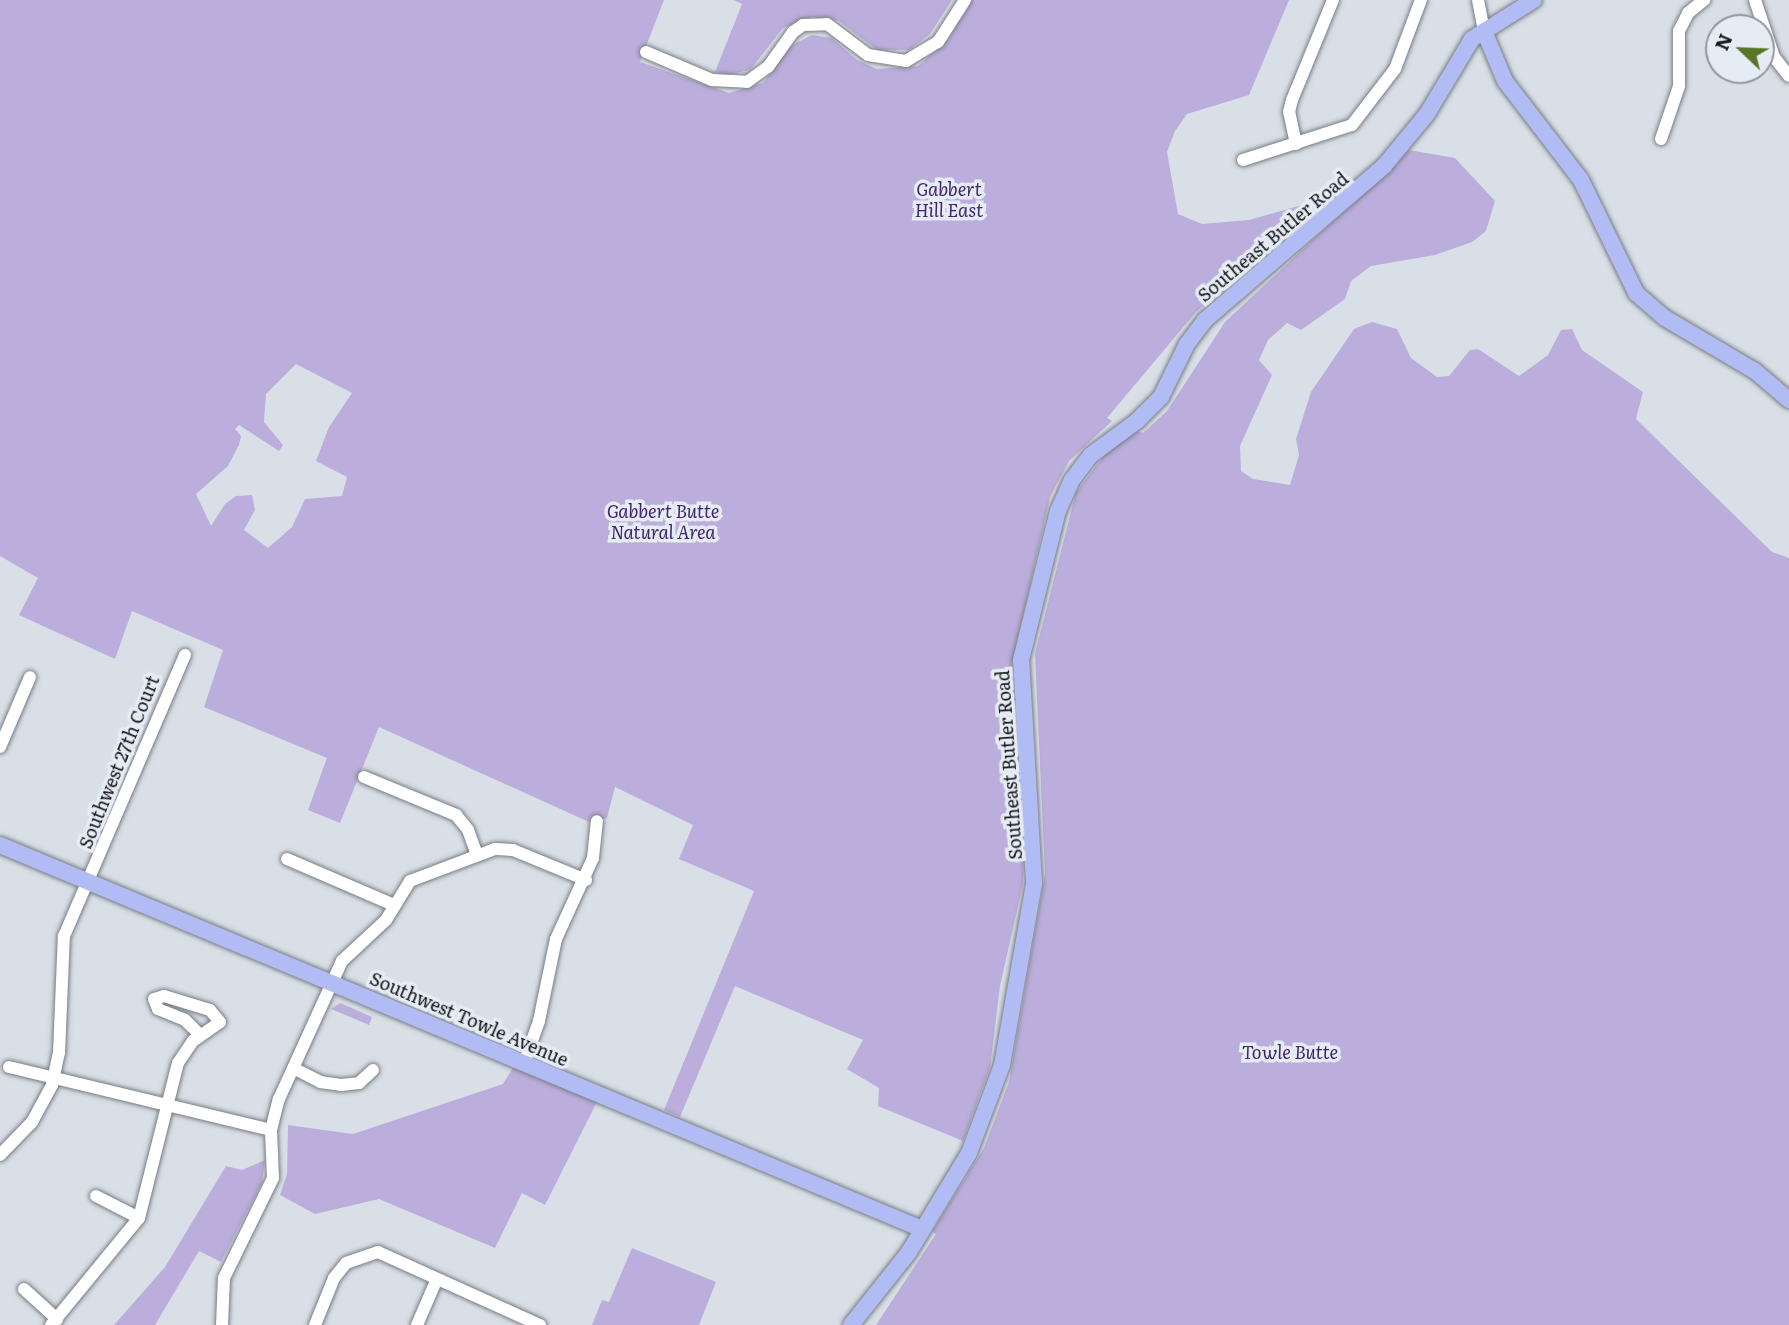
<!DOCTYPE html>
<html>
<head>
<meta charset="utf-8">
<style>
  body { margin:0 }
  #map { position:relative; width:1789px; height:1325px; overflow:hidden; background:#d9dfe6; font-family:Literata,serif }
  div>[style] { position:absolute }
  .green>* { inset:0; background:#bcaedc }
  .roads { filter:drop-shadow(0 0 2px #777d83) drop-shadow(0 0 2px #777d83) }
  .minor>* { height:12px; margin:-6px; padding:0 6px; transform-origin:6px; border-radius:6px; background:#fff }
  .major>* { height:16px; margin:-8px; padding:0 8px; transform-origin:8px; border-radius:8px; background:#b2bcf4 }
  span { translate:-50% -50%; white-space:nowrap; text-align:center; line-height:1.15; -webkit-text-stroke:7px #e6ecf4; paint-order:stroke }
  .park-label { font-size:18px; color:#42246c; font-style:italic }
  .street-label { font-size:18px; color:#15171a }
  .north { position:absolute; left:1705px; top:14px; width:70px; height:70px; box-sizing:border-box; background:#e6ecf4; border:2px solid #92979d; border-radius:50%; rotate:293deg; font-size:19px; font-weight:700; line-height:28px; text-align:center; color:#15171a }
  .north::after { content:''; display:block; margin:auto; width:24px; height:32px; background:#597529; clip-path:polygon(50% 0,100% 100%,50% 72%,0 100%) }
</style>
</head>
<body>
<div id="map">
  <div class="green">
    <div style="clip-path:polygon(evenodd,0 0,664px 0,640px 62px,729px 93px,763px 83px,792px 45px,812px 35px,832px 38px,857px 60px,877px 69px,918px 66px,949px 39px,971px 0,1289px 0,1249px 95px,1187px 114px,1175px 131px,1167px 152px,1178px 214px,1202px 224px,1249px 220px,1334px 196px,1196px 312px,1107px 418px,1112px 421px,1069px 461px,1050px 497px,1012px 664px,1024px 828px,1023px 884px,1000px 986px,990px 1068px,963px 1141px,878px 1106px,879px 1088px,847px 1069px,863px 1040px,735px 986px,680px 1117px,664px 1110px,754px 891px,679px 859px,693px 825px,615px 787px,607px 818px,589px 822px,379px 727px,340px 823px,308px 810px,327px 758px,204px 707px,223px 650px,132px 611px,115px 659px,19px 615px,38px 578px,0 556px,0 0,296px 364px,352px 393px,329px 427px,316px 461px,347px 477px,342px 496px,305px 499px,292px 527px,268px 548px,244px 530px,255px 510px,252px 495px,236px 496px,225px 504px,211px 526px,196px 494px,228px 466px,239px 445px,241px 436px,235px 429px,239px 425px,279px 451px,283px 445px,264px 422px,266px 394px,296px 364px)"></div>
    <div style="clip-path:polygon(734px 0,952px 0,930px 34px,909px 50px,877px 50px,839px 21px,812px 17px,783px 28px,750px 70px,727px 75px,715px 72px,742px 4px)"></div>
    <div style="clip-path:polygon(1409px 150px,1455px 158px,1495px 201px,1486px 231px,1472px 242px,1435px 255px,1371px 266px,1351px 281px,1345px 299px,1301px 330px,1287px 323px,1268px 340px,1259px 360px,1272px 375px,1240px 446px,1241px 471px,1253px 479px,1290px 485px,1299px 455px,1296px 439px,1311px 392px,1354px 329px,1372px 322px,1397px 329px,1411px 358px,1437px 377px,1449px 376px,1470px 350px,1478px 349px,1519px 376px,1548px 355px,1561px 330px,1572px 329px,1582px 350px,1643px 392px,1636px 419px,1772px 552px,1789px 558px,1789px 1325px,876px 1325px,936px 1234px,932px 1232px,984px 1148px,1009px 1082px,1045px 874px,1035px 654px,1076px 492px,1106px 453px,1137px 431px,1143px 433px,1167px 411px,1225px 322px)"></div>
    <div style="clip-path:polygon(340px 1003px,372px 1017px,369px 1025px,331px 1009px)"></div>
    <div style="clip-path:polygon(514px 1066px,597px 1102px,545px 1205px,522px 1193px,495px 1248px,379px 1199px,315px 1214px,280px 1195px,287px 1174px,288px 1125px,353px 1134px,503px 1084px)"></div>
    <div style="clip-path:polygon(265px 1160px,262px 1183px,221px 1262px,199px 1251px,155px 1325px,114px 1325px,165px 1267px,226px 1166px,242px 1170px)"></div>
    <div style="clip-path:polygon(632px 1248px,716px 1282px,699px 1325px,592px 1325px,602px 1300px,609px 1302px)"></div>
  </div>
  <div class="roads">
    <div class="minor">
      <div style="left:1478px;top:0;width:32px;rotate:79deg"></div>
      <div style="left:1755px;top:0;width:60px;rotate:71.6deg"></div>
      <div style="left:1774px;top:57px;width:24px;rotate:52deg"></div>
      <div style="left:646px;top:52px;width:72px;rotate:23deg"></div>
      <div style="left:712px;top:80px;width:35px;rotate:3deg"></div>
      <div style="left:747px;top:82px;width:26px;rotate:-36deg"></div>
      <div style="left:768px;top:67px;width:43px;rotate:-54.5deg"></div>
      <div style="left:793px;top:32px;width:12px;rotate:-35deg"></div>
      <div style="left:803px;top:25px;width:24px;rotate:-2deg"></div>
      <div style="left:827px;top:24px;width:51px;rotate:37.1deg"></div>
      <div style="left:868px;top:55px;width:38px;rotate:9deg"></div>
      <div style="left:906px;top:61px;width:37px;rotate:-31deg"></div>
      <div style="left:938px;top:42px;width:50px;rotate:-57.3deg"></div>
      <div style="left:1661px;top:139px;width:56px;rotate:-71.2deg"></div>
      <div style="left:1679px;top:86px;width:55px;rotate:-90deg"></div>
      <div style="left:1679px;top:31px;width:20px;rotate:-63deg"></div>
      <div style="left:1688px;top:13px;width:21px;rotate:-39deg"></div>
      <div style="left:1296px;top:144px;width:33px;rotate:-102deg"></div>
      <div style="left:1289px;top:112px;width:12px;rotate:-76deg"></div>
      <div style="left:1292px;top:100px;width:108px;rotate:-67.7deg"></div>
      <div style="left:1243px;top:160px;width:114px;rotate:-17.8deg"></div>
      <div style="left:1352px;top:125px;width:71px;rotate:-52.5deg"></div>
      <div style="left:1395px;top:69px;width:74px;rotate:-69.4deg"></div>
      <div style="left:0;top:747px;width:76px;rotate:-66.8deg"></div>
      <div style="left:364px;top:777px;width:100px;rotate:22.4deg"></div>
      <div style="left:456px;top:815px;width:19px;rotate:51deg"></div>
      <div style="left:468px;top:830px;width:27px;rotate:70deg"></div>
      <div style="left:287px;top:859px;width:116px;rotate:23.3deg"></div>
      <div style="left:524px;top:1063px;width:45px;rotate:-70.3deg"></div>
      <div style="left:539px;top:1021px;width:84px;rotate:-78.3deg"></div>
      <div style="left:556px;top:939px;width:89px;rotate:-65.4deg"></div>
      <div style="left:593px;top:858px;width:37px;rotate:-84deg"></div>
      <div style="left:9px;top:1067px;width:269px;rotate:13.5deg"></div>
      <div style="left:295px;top:1069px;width:28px;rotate:27deg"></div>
      <div style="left:320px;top:1082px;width:21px;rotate:8deg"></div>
      <div style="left:341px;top:1085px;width:18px;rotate:-6deg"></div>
      <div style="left:359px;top:1083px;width:19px;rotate:-43deg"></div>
      <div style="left:0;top:1155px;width:46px;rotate:-45.9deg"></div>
      <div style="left:32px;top:1122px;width:42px;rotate:-61.6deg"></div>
      <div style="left:52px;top:1085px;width:33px;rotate:-78deg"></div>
      <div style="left:59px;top:1053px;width:117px;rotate:-87.6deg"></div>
      <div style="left:64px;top:936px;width:306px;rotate:-66.7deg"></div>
      <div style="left:96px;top:1196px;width:48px;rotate:27.1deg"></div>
      <div style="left:24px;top:1289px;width:45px;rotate:42.3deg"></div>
      <div style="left:51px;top:1325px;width:139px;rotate:-50.6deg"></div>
      <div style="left:139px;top:1218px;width:160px;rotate:-75.9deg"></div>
      <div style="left:178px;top:1063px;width:27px;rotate:-56deg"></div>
      <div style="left:193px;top:1041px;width:33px;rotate:-35deg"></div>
      <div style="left:220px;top:1022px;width:16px;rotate:-130deg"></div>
      <div style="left:210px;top:1010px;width:48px;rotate:-163.1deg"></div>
      <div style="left:164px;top:996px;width:10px;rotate:163deg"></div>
      <div style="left:154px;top:999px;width:11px;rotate:68deg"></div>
      <div style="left:158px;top:1009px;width:29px;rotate:22deg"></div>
      <div style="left:185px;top:1020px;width:21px;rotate:45deg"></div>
      <div style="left:222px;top:1325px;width:47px;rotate:-87.6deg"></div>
      <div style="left:224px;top:1278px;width:111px;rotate:-63.9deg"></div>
      <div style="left:273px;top:1178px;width:48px;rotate:-92.4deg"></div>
      <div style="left:271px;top:1130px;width:32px;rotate:-76deg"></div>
      <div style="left:279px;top:1099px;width:152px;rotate:-65.5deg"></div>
      <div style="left:342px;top:961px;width:60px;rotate:-43deg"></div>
      <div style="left:386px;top:920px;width:46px;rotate:-58.4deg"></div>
      <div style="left:410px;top:881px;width:91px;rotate:-20.6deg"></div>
      <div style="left:495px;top:849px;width:18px;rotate:3deg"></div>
      <div style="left:513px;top:850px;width:79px;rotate:22.3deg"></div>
      <div style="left:315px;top:1325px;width:51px;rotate:-68deg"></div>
      <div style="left:334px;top:1278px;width:19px;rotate:-51deg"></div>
      <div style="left:346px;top:1263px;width:34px;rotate:-19deg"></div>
      <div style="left:378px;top:1252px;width:178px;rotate:24.3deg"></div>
      <div style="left:417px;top:1325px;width:48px;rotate:-66.6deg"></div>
    </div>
    <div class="major">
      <div style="left:1484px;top:31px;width:54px;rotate:67.2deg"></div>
      <div style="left:1505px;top:81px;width:125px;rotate:52.5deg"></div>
      <div style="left:1581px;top:180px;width:126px;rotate:64deg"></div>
      <div style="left:1636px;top:293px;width:38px;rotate:41deg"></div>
      <div style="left:1665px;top:318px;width:104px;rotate:30.5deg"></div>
      <div style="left:1755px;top:371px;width:45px;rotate:40.5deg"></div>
      <div style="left:0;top:845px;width:999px;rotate:22.61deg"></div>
      <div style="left:851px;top:1325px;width:93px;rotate:-51.5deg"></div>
      <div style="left:909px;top:1252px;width:116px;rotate:-58.8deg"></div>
      <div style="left:969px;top:1153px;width:94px;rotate:-69.4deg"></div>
      <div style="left:1002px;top:1065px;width:185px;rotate:-80deg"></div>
      <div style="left:1034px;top:883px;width:223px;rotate:-93.3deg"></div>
      <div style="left:1021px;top:660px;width:154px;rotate:-76.1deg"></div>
      <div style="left:1058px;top:511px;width:34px;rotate:-66deg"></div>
      <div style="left:1072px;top:480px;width:31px;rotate:-53deg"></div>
      <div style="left:1091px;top:455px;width:57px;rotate:-36.5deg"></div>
      <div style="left:1137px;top:421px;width:34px;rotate:-45deg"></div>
      <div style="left:1161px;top:397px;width:59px;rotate:-63.9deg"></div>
      <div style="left:1187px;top:344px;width:30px;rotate:-53deg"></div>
      <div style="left:1205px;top:320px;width:236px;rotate:-40.7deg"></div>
      <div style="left:1384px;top:166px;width:67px;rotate:-50.4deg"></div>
      <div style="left:1427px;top:114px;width:87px;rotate:-59deg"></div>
      <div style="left:1472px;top:39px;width:73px;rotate:-32.2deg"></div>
    </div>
  </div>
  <div class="park-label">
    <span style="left:949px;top:200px">Gabbert<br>Hill East</span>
    <span style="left:663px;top:522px">Gabbert Butte<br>Natural Area</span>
    <span style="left:1290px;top:1052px">Towle Butte</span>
  </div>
  <div class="street-label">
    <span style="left:1273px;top:237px;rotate:-40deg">Southeast Butler Road</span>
    <span style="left:119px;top:762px;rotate:-68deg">Southwest 27th Court</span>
    <span style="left:1009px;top:765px;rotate:-94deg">Southeast Butler Road</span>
    <span style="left:469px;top:1019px;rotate:23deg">Southwest Towle Avenue</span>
  </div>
  <div class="north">N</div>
</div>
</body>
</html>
